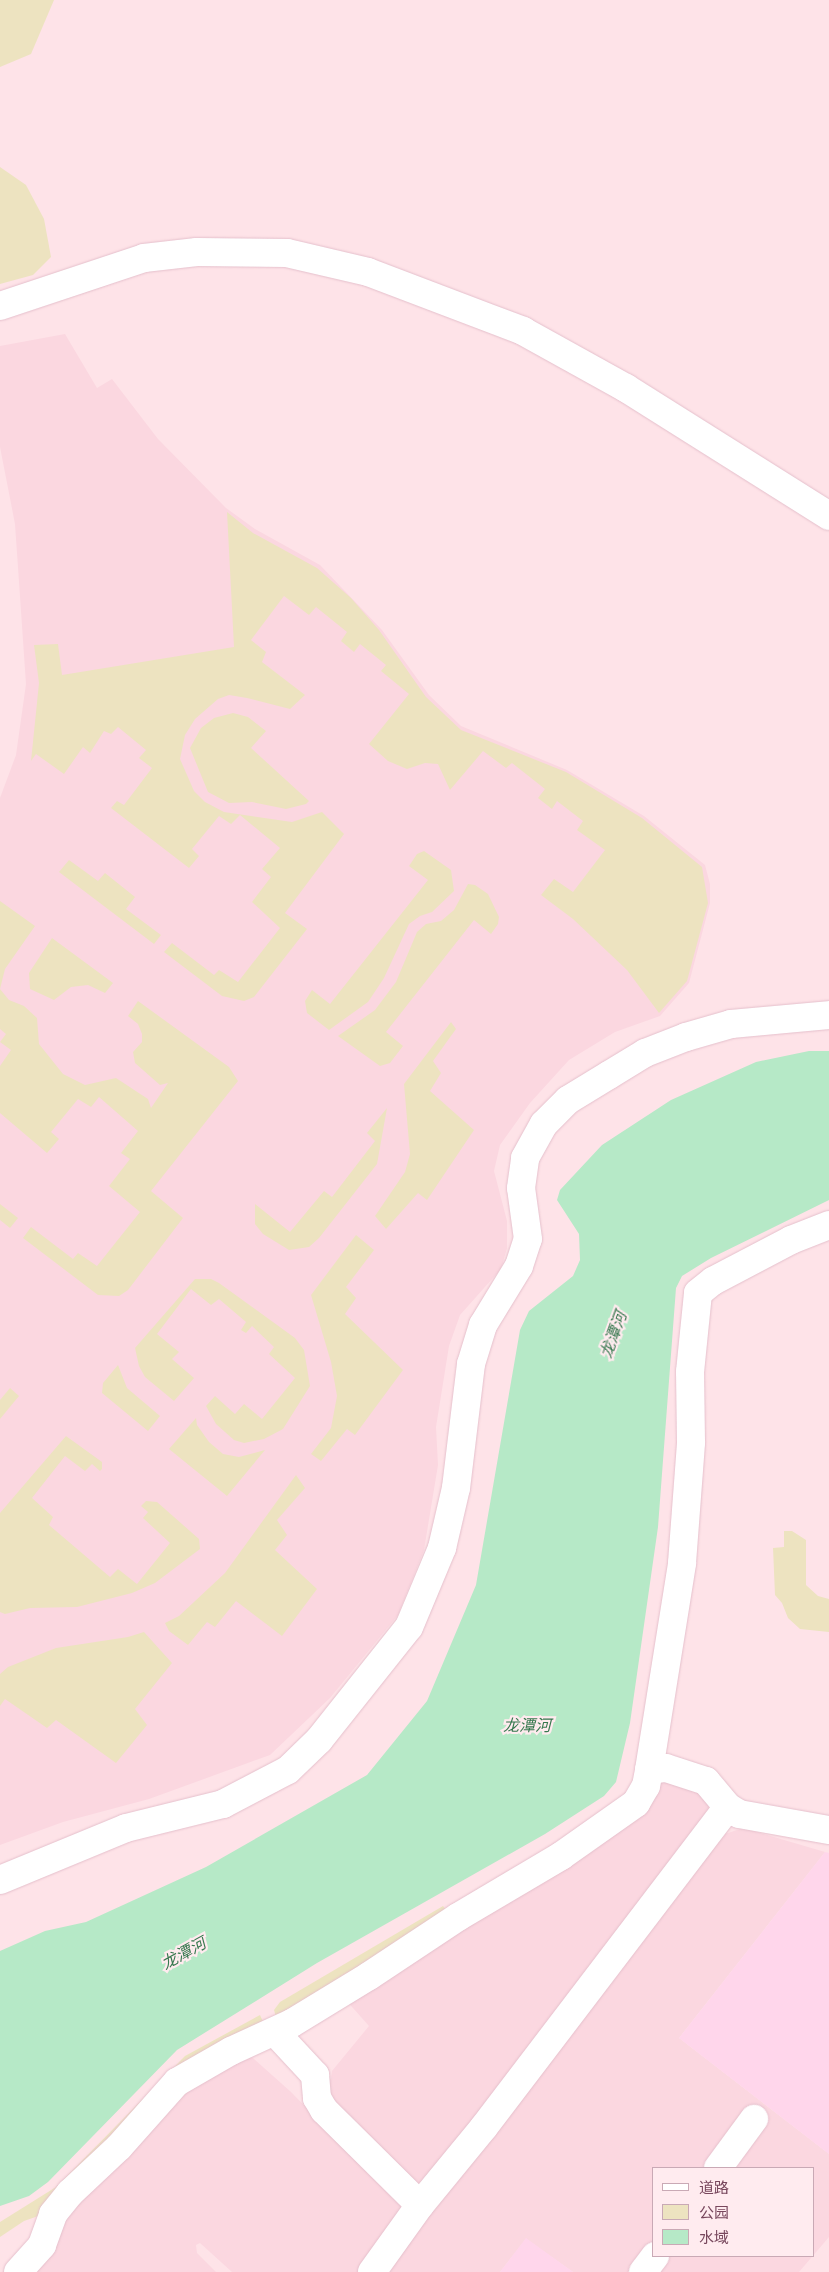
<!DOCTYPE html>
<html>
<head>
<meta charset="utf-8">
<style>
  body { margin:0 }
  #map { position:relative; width:829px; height:2272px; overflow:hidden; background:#fee3e8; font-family:"DM Sans","Noto Sans SC",sans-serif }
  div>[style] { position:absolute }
  .residential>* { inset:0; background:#fbd7e0 }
  .commercial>* { inset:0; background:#ffd6eb }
  .green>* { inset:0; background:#ede3c0 }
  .water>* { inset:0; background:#b6e9c7 }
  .roads { filter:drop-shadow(0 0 1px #e5c0cc) drop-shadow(0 0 1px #e5c0cc) }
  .minor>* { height:28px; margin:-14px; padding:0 14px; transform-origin:14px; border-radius:14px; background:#fff }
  span { translate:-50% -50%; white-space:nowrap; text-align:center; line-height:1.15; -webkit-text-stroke:4.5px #ffebef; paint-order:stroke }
  .water-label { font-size:16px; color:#36784e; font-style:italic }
  .legend { position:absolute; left:652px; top:2167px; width:162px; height:90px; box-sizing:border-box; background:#ffebef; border:1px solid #c9a9b5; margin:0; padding:6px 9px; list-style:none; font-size:15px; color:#78475d }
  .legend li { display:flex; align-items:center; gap:10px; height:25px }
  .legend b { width:25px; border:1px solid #c9a9b5 }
</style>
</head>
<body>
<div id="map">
  <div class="residential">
    <div style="clip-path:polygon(65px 334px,97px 388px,112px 379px,158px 439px,226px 508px,255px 529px,320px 565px,382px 630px,429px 695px,461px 726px,567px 770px,644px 816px,705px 865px,710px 884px,710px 903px,689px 983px,660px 1016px,615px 1032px,569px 1060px,530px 1103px,500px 1145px,494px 1171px,507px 1221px,507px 1248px,501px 1269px,460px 1315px,449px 1346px,436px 1427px,438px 1465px,424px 1550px,398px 1615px,330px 1698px,270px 1755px,149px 1799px,63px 1822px,0 1845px,0 798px,16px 755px,26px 684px,15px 524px,0 447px,0 346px)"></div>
    <div style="clip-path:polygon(662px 1773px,709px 1798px,708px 1816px,420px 2190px,322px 2089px,331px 2079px,332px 2071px,369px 2026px,345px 1999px)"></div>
    <div style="clip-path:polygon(evenodd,743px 1828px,825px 1852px,679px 2038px,829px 2154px,829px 2237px,799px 2272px,573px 2272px,526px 2239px,500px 2272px,377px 2272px,719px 1836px,743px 1828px,653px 2168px,813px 2168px,813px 2256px,653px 2256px,653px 2168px)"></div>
    <div style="clip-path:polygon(237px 2054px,253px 2058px,291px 2092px,401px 2205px,401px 2213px,361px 2272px,232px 2272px,200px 2243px,196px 2245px,197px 2253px,216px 2272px,33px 2272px,55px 2221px,178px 2085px)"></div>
  </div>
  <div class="commercial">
    <div style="clip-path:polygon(825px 1852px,829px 1853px,829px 2154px,679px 2038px)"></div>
    <div style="clip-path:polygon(526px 2238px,573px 2272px,500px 2272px)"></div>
  </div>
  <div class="green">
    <div style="clip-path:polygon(0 0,54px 0,31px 54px,0 67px)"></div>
    <div style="clip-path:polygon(0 167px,26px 185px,44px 219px,51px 257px,33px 275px,0 284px)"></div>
    <div style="clip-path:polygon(227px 512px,253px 533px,317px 568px,351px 598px,379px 630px,426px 697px,461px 730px,566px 772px,642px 818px,702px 867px,708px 903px,687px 981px,659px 1013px,627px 970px,573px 919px,541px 895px,554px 879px,573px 892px,605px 850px,577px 830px,583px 821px,557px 801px,552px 809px,538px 798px,545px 789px,512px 763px,506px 768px,483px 751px,450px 790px,438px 764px,425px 763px,407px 769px,388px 761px,369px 744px,409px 694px,381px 671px,386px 665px,360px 644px,354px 652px,341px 641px,347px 632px,316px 607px,309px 615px,284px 596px,251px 640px,266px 652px,262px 662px,305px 695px,290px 709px,247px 698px,229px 695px,218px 699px,195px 719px,185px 735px,180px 759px,194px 791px,205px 802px,224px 812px,292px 822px,322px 812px,344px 834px,285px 913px,307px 929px,254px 997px,244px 1001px,222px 996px,164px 952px,172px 943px,214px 975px,219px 970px,238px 982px,280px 928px,252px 902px,271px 877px,262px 869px,280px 848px,240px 815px,231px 824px,219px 816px,192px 849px,199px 856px,189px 868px,111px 808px,117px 801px,124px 805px,152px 768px,139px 758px,146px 750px,118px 727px,111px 734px,104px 731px,90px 753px,83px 747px,64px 774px,36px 754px,31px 761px,39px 683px,34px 645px,58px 644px,62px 675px,234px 647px)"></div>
    <div style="clip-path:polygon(233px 713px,248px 717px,266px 731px,251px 748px,309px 801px,306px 804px,286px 809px,252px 802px,229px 803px,208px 792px,190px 748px,201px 728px,214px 718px)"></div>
    <div style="clip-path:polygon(424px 851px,451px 870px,454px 891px,432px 912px,420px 916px,409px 924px,384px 978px,368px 1002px,329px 1030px,307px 1013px,305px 1001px,312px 990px,330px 1004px,428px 880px,409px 866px,417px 854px)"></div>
    <div style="clip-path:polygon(69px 860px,98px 881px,105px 873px,135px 897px,126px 909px,161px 935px,154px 944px,59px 872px)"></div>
    <div style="clip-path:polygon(468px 884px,475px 885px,488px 894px,499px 917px,498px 924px,491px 934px,474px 920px,386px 1032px,403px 1046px,390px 1063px,380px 1066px,338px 1036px,375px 1010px,396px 982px,417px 932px,426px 924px,441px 921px,454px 910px)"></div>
    <div style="clip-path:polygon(0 901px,35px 926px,5px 969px,0 989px,9px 1000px,24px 1006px,37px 1018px,39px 1044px,63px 1074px,85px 1085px,116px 1078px,148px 1099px,151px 1108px,168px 1083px,160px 1085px,135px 1063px,133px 1052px,142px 1042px,142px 1034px,138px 1024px,128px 1016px,138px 1001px,229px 1067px,238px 1081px,151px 1191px,183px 1218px,128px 1290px,119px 1296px,98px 1295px,23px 1238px,31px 1227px,73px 1259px,78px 1253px,97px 1266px,140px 1212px,109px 1186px,130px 1159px,121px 1153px,138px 1131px,99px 1097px,91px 1107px,78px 1099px,51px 1132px,59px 1139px,47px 1153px,0 1113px,0 1066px,11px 1050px,0 1042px,6px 1034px,0 1029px)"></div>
    <div style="clip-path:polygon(52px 938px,113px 983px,105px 993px,88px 985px,71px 987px,54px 1000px,30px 989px,29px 973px)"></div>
    <div style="clip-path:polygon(451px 1022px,456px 1029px,433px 1061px,441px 1073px,430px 1091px,474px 1130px,427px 1200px,418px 1193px,386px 1229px,375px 1216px,405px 1172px,410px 1154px,404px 1084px)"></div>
    <div style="clip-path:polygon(387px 1108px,377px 1164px,319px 1238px,309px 1247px,289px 1250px,263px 1234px,255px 1224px,255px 1204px,290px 1232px,324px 1191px,332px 1197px,375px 1141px,367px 1133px)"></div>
    <div style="clip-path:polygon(0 1204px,18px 1218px,10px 1228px,0 1220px)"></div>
    <div style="clip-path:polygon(356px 1235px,374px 1250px,346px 1287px,356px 1298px,345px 1314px,403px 1370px,355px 1435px,347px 1429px,321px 1461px,311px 1454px,331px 1428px,337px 1396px,331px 1362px,311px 1295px)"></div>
    <div style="clip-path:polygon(195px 1279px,211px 1279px,219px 1283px,295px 1338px,304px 1350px,310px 1386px,283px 1429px,264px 1439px,244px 1443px,234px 1440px,216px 1424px,206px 1406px,215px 1396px,235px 1414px,244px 1404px,262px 1419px,295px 1378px,269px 1354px,274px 1347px,252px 1326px,246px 1333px,241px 1330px,246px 1322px,219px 1299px,211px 1305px,191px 1289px,157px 1334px,179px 1352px,172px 1359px,194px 1378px,174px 1401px,145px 1377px,139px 1366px,135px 1348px)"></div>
    <div style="clip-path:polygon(118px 1365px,127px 1388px,160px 1416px,148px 1431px,102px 1393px,103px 1383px)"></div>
    <div style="clip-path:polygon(10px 1388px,19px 1396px,0 1419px,0 1400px)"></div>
    <div style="clip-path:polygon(196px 1418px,197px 1425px,209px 1442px,223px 1454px,239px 1457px,265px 1450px,227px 1496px,169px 1449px)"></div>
    <div style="clip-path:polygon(66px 1436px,102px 1462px,102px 1469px,100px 1471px,92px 1464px,85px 1471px,65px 1456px,32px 1498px,53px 1517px,49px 1525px,110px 1577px,118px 1569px,137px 1584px,170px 1543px,143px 1518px,148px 1512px,141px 1506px,146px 1501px,157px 1502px,199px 1539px,200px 1549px,155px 1583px,132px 1593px,77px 1607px,30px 1608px,5px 1614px,0 1612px,0 1513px)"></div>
    <div style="clip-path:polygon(296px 1475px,305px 1488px,277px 1520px,287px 1535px,275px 1550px,317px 1589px,282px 1636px,236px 1601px,215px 1627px,207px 1622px,188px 1645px,169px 1631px,165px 1623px,179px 1616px,225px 1573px)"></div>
    <div style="clip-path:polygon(784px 1531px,792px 1531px,806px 1540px,806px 1585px,818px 1596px,829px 1599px,829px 1632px,800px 1629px,788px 1618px,782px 1603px,775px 1595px,773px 1548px,784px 1547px)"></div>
    <div style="clip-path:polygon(144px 1632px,172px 1663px,135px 1709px,147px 1725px,116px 1763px,56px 1720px,47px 1728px,5px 1699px,0 1706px,0 1674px,8px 1667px,56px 1648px,128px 1637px)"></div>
    <div style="clip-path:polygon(443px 1906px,451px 1916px,276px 2017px,274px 2010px,280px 2002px)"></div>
    <div style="clip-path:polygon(260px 2015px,265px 2026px,44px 2214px,24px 2221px,0 2237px,0 2222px,56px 2187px,185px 2056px)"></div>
  </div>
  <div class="water">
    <div style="clip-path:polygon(809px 1051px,829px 1051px,829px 1200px,711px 1258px,682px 1276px,676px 1288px,658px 1527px,630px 1723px,616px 1782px,604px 1796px,545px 1834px,317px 1963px,177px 2050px,48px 2182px,29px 2196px,0 2206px,0 1951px,45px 1931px,86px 1922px,206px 1867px,367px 1775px,427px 1701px,476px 1585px,520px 1330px,529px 1311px,573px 1276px,580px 1260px,579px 1234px,557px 1200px,560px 1190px,602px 1145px,671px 1100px,756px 1062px)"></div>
  </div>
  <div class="roads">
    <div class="minor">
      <div style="left:0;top:306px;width:152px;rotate:-18.4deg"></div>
      <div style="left:144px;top:258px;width:53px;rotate:-6.5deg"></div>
      <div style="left:197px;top:252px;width:90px;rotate:0.6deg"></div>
      <div style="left:287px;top:253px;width:83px;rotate:13.2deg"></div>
      <div style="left:368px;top:272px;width:166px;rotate:20.8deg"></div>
      <div style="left:523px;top:331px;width:118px;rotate:29deg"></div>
      <div style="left:626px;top:388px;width:240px;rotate:32.2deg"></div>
      <div style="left:649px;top:1770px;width:17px;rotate:-7deg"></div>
      <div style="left:666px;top:1768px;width:42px;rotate:18deg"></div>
      <div style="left:706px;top:1781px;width:34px;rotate:50deg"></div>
      <div style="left:728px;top:1807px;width:13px;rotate:32deg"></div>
      <div style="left:739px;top:1814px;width:91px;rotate:10.1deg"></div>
      <div style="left:0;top:1880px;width:136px;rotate:-22.4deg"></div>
      <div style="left:126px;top:1828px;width:100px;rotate:-13.9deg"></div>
      <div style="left:223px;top:1804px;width:73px;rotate:-27.6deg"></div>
      <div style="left:288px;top:1770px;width:43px;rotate:-44.1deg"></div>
      <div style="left:319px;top:1740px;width:144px;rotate:-51.5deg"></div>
      <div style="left:409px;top:1627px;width:86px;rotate:-67.3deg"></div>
      <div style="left:442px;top:1548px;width:62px;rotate:-76.9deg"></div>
      <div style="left:456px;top:1488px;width:125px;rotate:-83.1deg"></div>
      <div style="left:471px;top:1364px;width:41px;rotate:-72.9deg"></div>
      <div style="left:483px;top:1325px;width:69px;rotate:-58.6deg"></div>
      <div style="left:519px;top:1266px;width:28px;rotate:-72deg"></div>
      <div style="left:528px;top:1239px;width:51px;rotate:-97.8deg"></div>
      <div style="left:521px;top:1188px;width:30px;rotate:-82deg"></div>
      <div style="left:525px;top:1158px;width:39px;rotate:-61deg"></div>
      <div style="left:544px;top:1124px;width:34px;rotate:-45deg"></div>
      <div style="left:568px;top:1100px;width:48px;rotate:-31.4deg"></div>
      <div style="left:609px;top:1075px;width:42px;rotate:-31.4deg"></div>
      <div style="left:645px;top:1053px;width:44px;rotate:-21.3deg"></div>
      <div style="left:686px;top:1037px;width:47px;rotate:-16.1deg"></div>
      <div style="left:731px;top:1024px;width:98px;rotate:-5.2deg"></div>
      <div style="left:275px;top:2032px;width:59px;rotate:47.1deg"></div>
      <div style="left:315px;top:2075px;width:23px;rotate:85deg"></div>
      <div style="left:317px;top:2098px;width:14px;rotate:60deg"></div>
      <div style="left:324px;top:2110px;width:135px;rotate:44.7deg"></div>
      <div style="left:718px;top:2168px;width:61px;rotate:-53.7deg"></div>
      <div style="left:18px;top:2272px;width:36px;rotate:-48deg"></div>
      <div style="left:42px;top:2245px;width:33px;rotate:-70deg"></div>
      <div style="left:53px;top:2214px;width:27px;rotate:-51deg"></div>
      <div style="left:70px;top:2193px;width:67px;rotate:-43.2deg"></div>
      <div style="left:119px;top:2147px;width:87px;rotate:-48.3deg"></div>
      <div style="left:177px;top:2082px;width:62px;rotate:-29.9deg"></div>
      <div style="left:231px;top:2051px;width:67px;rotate:-24.7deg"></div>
      <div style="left:292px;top:2023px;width:90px;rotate:-31.4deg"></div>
      <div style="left:369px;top:1976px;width:107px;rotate:-33.5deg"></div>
      <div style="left:458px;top:1917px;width:120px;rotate:-30.6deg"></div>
      <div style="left:561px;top:1856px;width:92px;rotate:-35.2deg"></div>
      <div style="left:636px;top:1803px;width:20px;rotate:-60deg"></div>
      <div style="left:646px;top:1786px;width:16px;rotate:-79deg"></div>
      <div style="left:649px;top:1770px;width:210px;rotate:-80.9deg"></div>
      <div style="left:682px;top:1563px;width:121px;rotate:-85.7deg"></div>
      <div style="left:691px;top:1442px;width:70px;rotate:-90.8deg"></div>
      <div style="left:690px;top:1372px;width:79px;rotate:-84.2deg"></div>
      <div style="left:698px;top:1293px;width:19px;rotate:-39deg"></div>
      <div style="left:713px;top:1281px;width:88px;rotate:-27.7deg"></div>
      <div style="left:791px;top:1240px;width:41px;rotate:-21.5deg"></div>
      <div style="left:372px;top:2272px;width:82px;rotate:-54.4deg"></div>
      <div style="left:420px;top:2205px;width:101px;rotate:-50.6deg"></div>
      <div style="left:484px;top:2127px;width:402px;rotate:-52.7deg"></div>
      <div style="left:643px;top:2272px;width:20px;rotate:-53deg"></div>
    </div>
  </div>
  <div class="water-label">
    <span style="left:614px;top:1335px;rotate:-70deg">龙潭河</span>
    <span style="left:527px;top:1726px">龙潭河</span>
    <span style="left:184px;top:1954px;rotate:-29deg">龙潭河</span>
  </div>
  <ul class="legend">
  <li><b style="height:6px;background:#fff"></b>道路</li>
  <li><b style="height:14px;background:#ede3c0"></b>公园</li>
  <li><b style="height:14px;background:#b6e9c7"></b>水域</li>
  </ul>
</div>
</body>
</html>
